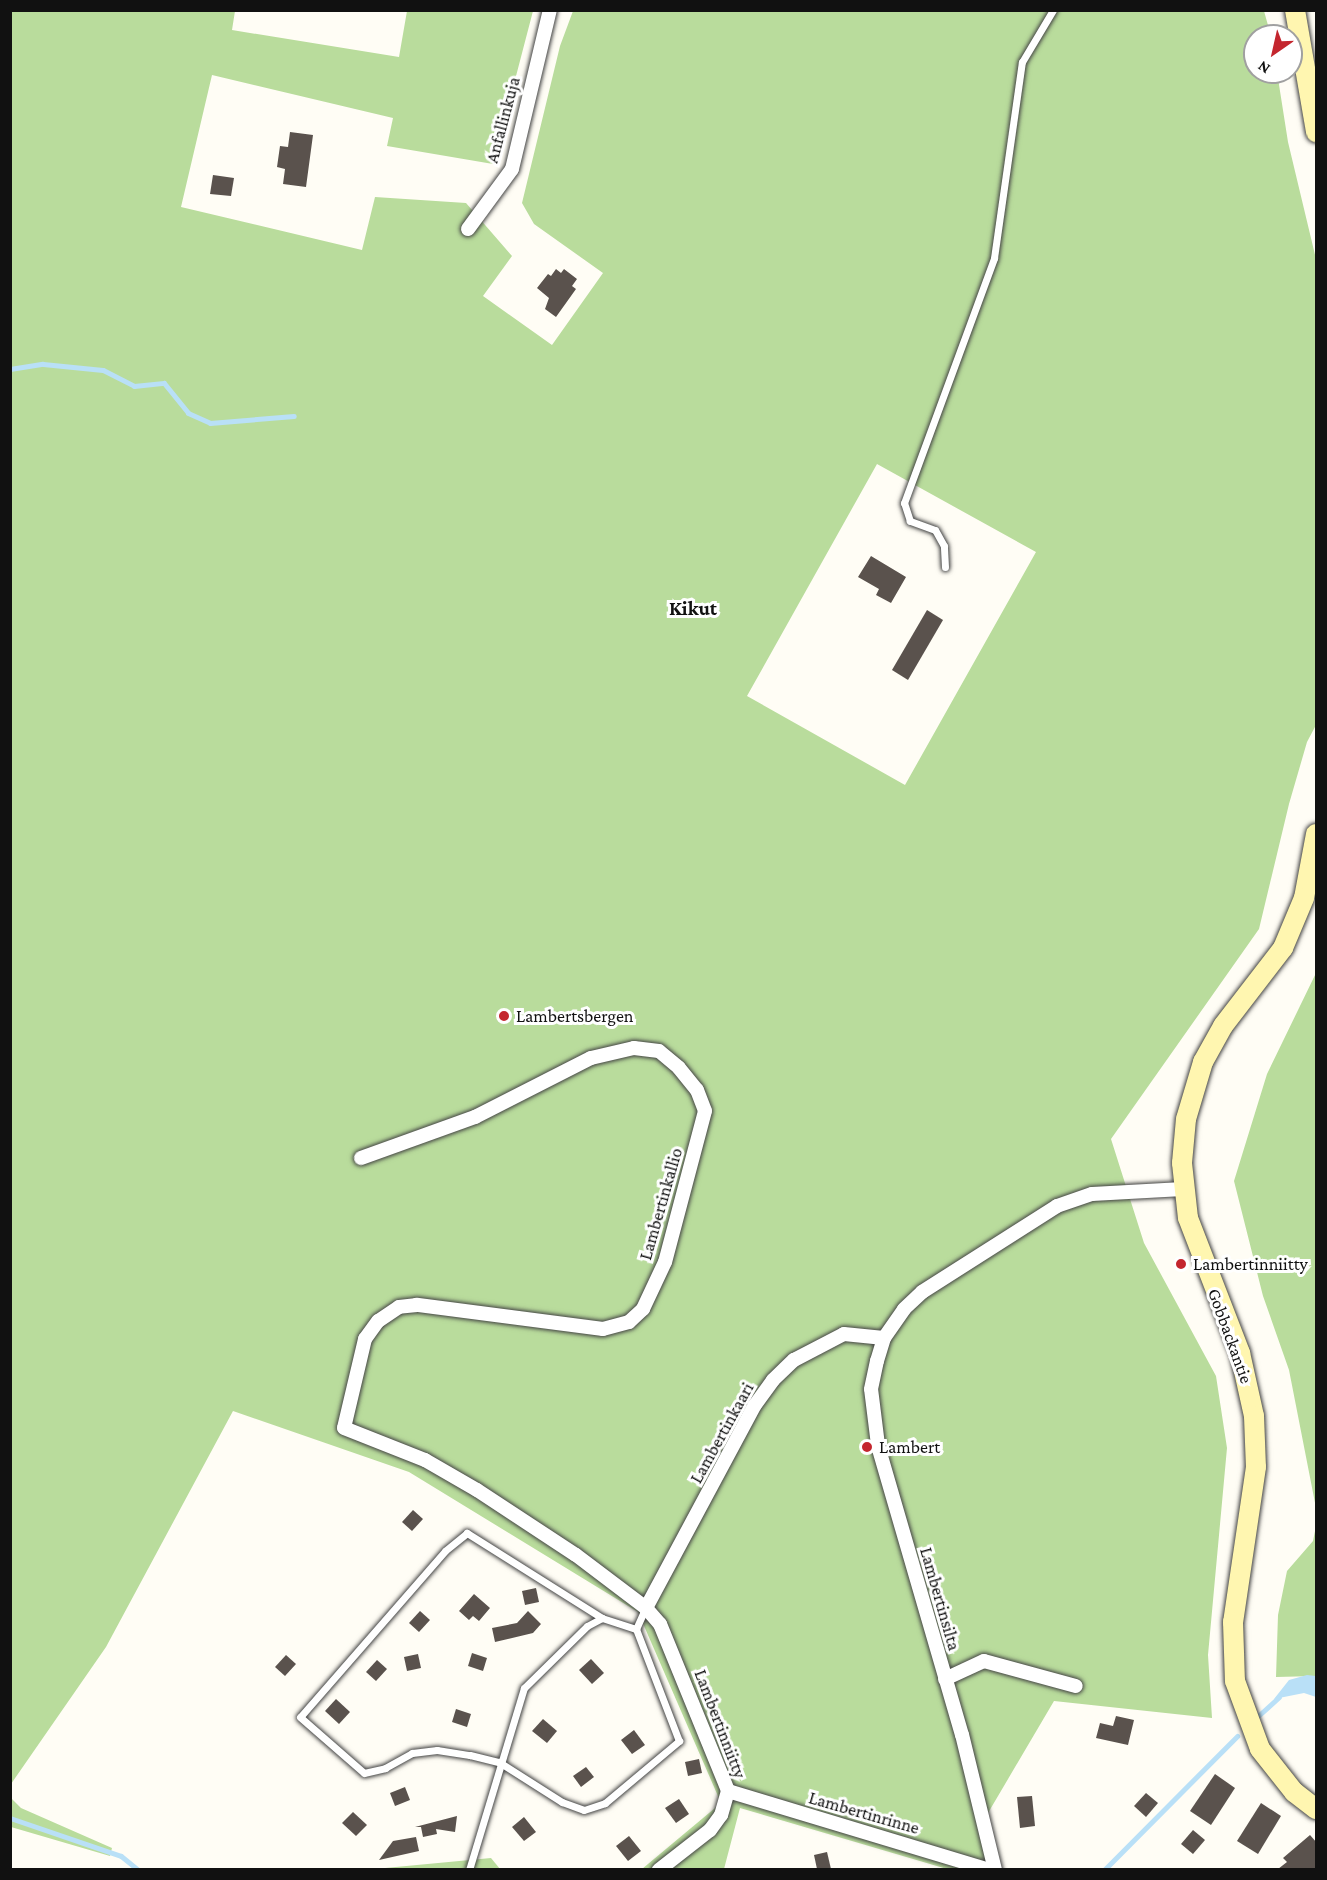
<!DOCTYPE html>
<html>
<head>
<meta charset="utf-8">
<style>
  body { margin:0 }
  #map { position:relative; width:1327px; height:1880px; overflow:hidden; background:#fffdf5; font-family:"Crimson Pro",serif }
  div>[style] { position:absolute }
  .forest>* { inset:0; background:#b9dc9c }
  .water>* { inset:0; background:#b9e0f7 }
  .stream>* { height:5px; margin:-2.5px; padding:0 2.5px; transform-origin:2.5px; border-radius:2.5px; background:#b9e0f7 }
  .building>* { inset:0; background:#5a524d }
  .roads { filter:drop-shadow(0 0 2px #444) drop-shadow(0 0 2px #444) }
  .lane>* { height:7px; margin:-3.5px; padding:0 3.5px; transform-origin:3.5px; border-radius:3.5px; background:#fff }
  .street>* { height:14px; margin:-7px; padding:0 7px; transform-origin:7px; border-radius:7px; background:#fff }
  .secondary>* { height:20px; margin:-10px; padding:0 10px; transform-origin:10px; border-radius:10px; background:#fff6b0 }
  .dots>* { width:16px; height:16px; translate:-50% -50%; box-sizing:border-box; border:3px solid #fff; border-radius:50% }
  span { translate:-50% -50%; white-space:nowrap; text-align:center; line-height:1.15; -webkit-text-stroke:6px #fff; paint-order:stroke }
  .street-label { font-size:18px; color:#111 }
  .poi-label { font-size:18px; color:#111 }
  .left { translate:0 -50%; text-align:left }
  .neighbourhood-label { font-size:20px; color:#111; font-weight:700 }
  .frame { position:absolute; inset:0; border:12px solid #111; pointer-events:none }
  .north { position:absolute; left:1243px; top:24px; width:60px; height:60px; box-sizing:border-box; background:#fff; border:2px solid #a0a0a0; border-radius:50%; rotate:214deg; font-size:16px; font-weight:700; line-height:24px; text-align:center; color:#111 }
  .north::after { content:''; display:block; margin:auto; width:21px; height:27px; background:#c4262e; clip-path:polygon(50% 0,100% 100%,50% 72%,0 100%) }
</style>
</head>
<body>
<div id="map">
  <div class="forest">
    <div style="clip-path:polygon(evenodd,11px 11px,235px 11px,232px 30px,399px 57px,407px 11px,533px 11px,493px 164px,387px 146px,393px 118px,212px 75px,181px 207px,362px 250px,375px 197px,466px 203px,512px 256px,483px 296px,552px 345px,603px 273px,534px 224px,522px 203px,560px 46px,573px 11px,1264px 11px,1271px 36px,1255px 36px,1255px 72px,1277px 72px,1288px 142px,1316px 259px,1316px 725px,1307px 742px,1289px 804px,1259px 929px,1111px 1139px,1144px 1243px,1216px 1376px,1227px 1448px,1208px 1655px,1212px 1718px,1054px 1701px,988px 1813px,989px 1869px,947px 1869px,740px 1808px,724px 1869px,642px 1869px,721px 1803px,638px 1612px,409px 1472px,233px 1411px,106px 1647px,11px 1784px,11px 11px,877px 464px,1036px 552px,905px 785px,747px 696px,877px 464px)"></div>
    <div style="clip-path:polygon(1316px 973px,1316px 1508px,1289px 1370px,1263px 1296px,1234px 1181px,1267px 1074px)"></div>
    <div style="clip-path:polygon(1316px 1526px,1316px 1676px,1276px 1677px,1278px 1615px,1287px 1571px,1313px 1541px)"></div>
    <div style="clip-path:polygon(11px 1798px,21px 1808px,112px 1848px,110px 1856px,11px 1827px)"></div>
    <div style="clip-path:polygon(491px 1858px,500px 1869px,364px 1870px)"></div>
  </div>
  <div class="water">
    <div style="clip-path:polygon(1307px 1675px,1316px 1676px,1316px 1697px,1304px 1693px,1274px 1699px,1289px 1680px)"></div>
  </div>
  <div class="stream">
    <div style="left:10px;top:369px;width:33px;rotate:-9deg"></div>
    <div style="left:43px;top:364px;width:60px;rotate:5.7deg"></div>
    <div style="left:103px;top:370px;width:35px;rotate:27deg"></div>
    <div style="left:134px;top:386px;width:30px;rotate:-6deg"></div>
    <div style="left:164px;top:383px;width:38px;rotate:51deg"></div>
    <div style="left:188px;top:413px;width:24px;rotate:24deg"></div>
    <div style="left:210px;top:423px;width:84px;rotate:-4.8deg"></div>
    <div style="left:1258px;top:1716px;width:28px;rotate:-42deg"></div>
    <div style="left:10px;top:1818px;width:117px;rotate:18.9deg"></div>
    <div style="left:121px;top:1856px;width:22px;rotate:39deg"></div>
    <div style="left:1104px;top:1870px;width:189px;rotate:-45.2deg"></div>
  </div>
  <div class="building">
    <div style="clip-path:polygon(290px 132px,313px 135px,306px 187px,283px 184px,285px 169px,277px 167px,280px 146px,288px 147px)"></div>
    <div style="clip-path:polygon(213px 175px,234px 178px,231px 196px,210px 194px)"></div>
    <div style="clip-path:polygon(556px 269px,561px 273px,564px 269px,577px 279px,572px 286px,576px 289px,556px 317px,545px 309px,549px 298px,537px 288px,548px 274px,551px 276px)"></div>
    <div style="clip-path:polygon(871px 556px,906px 577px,891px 603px,876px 595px,879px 589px,858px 577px)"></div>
    <div style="clip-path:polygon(927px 610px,943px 620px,908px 680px,892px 670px)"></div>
    <div style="clip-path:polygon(413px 1510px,423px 1519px,412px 1531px,402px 1522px)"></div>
    <div style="clip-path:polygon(536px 1588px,539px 1602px,525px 1605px,522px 1591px)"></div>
    <div style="clip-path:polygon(474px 1594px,490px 1608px,479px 1621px,473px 1616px,469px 1620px,459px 1611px)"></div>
    <div style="clip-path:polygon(420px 1611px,430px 1620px,419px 1632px,409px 1623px)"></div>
    <div style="clip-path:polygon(528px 1611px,541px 1624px,533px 1633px,495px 1642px,492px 1628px,517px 1623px)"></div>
    <div style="clip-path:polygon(472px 1653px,487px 1658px,483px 1671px,468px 1666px)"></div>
    <div style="clip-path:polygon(418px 1654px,421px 1668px,407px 1671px,404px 1657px)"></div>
    <div style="clip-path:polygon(286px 1655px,296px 1664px,285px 1676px,275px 1667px)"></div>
    <div style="clip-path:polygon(591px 1659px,604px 1673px,592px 1684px,579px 1670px)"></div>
    <div style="clip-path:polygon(377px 1660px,387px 1669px,376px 1681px,366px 1672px)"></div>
    <div style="clip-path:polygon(336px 1699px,350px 1712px,339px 1724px,325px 1711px)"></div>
    <div style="clip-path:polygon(456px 1709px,471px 1714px,467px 1727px,452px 1722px)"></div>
    <div style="clip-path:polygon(1116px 1716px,1134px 1720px,1128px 1745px,1096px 1738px,1100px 1723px,1113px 1726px)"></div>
    <div style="clip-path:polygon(543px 1719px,557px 1731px,547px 1743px,532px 1731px)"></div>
    <div style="clip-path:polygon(634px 1730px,645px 1745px,632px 1754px,621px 1740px)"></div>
    <div style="clip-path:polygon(699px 1759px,702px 1773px,688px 1776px,685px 1762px)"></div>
    <div style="clip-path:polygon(586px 1767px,594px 1777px,581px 1787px,573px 1776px)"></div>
    <div style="clip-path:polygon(1215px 1774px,1235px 1788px,1211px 1825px,1190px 1811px)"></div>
    <div style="clip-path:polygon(405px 1787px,410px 1800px,395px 1806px,390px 1793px)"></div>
    <div style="clip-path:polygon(1146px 1793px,1158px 1803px,1146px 1817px,1134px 1806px)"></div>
    <div style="clip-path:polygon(1032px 1796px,1035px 1826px,1020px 1828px,1017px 1797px)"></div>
    <div style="clip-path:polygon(679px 1799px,689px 1814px,676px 1823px,665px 1808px)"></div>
    <div style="clip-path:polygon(1261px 1803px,1281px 1816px,1258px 1854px,1237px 1841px)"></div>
    <div style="clip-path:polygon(353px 1812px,367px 1825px,356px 1836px,342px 1823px)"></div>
    <div style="clip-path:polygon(457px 1816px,455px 1832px,436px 1829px,437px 1834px,423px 1837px,421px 1827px,415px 1827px)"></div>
    <div style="clip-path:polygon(524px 1817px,536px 1832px,524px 1841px,512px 1827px)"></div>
    <div style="clip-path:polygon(1193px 1830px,1205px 1840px,1193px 1854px,1181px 1844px)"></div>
    <div style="clip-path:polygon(1310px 1835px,1317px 1843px,1317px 1869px,1278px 1869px,1287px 1862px,1283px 1858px)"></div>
    <div style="clip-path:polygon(629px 1836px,641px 1851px,628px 1861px,616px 1846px)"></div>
    <div style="clip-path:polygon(416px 1837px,419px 1851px,379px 1860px,393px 1841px)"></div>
    <div style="clip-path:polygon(827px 1852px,831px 1869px,817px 1869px,814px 1855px)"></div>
  </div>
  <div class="roads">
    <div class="lane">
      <div style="left:945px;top:567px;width:21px;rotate:-93deg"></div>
      <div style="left:944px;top:546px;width:18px;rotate:-119deg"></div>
      <div style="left:935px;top:530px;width:27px;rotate:-160deg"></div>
      <div style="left:910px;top:521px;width:19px;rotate:-108deg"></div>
      <div style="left:904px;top:503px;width:261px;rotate:-69.8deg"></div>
      <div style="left:994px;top:258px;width:198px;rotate:-81.9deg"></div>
      <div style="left:1022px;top:62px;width:61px;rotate:-59.2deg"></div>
      <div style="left:602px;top:1618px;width:160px;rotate:-147.8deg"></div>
      <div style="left:467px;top:1533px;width:28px;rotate:141deg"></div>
      <div style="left:445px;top:1551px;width:220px;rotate:131.1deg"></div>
      <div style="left:300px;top:1717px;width:85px;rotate:41.2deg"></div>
      <div style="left:364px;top:1773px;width:22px;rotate:-13deg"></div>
      <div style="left:385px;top:1768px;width:31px;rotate:-29deg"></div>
      <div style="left:412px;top:1753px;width:25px;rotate:-7deg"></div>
      <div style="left:437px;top:1750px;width:33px;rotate:9deg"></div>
      <div style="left:470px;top:1755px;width:30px;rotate:14deg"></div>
      <div style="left:499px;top:1762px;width:75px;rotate:32.4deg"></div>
      <div style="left:562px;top:1802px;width:23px;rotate:20deg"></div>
      <div style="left:584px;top:1810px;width:22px;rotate:-18deg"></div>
      <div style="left:605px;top:1803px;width:97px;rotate:-40deg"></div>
      <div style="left:679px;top:1741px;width:120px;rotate:-111deg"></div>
      <div style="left:636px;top:1629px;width:17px;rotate:-66deg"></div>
      <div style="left:643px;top:1613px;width:6px"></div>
      <div style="left:469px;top:1870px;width:190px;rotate:-73.2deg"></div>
      <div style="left:524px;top:1688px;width:88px;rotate:-44.5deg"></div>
      <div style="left:587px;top:1626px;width:17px;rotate:-28deg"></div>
      <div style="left:602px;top:1618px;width:36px;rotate:18deg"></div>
    </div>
    <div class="street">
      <div style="left:468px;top:229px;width:74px;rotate:-53.7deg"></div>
      <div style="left:512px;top:169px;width:163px;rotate:-76.6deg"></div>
      <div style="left:361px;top:1158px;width:121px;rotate:-19.8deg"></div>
      <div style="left:475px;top:1117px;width:130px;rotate:-27deg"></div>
      <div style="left:591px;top:1058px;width:44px;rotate:-13.1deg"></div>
      <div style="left:634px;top:1048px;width:25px;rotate:7deg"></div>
      <div style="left:659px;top:1051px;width:26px;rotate:40deg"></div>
      <div style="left:679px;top:1068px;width:28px;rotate:51deg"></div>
      <div style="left:697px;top:1090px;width:22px;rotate:69deg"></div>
      <div style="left:705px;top:1111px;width:156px;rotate:104.8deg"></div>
      <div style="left:665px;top:1262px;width:52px;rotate:115.1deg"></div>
      <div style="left:643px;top:1309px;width:19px;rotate:137deg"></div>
      <div style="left:629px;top:1322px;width:27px;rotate:165deg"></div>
      <div style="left:603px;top:1329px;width:188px;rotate:-172.6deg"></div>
      <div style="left:417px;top:1305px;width:18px;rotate:174deg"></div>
      <div style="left:399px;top:1307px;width:25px;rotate:146deg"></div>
      <div style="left:378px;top:1321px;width:22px;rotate:126deg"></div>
      <div style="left:365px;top:1339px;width:91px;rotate:103.3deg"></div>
      <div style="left:344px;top:1428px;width:87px;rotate:21.6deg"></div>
      <div style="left:425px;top:1460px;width:60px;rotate:30deg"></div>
      <div style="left:477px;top:1490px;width:118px;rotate:33.3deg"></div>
      <div style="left:576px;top:1555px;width:88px;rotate:37.1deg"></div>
      <div style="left:646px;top:1608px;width:21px;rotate:49deg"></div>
      <div style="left:660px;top:1624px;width:180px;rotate:67.8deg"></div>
      <div style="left:728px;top:1791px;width:25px;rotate:106deg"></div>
      <div style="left:721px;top:1815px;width:19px;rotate:126deg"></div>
      <div style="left:710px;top:1830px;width:65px;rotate:141.9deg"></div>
      <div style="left:646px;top:1608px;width:230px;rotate:-61.8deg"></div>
      <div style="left:755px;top:1405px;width:31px;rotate:-54deg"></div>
      <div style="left:773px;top:1380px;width:29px;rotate:-44deg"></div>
      <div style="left:794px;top:1360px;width:56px;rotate:-27.5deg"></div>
      <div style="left:844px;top:1334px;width:40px;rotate:5.7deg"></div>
      <div style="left:945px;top:1679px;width:43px;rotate:-24.8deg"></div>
      <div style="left:984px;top:1661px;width:95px;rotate:15.2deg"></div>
      <div style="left:728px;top:1791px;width:273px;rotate:16.8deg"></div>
      <div style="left:995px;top:1870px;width:139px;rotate:-103.7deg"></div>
      <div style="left:962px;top:1735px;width:302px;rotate:-106.2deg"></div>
      <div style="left:878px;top:1445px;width:56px;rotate:-97.1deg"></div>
      <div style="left:871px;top:1389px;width:29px;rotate:-78deg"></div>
      <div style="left:877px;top:1361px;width:24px;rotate:-73deg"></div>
      <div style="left:884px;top:1338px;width:35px;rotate:-55deg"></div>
      <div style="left:904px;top:1309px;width:25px;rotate:-43deg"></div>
      <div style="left:922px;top:1292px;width:160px;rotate:-32.5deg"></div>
      <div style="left:1057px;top:1206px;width:37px;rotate:-19deg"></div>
      <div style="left:1092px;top:1194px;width:91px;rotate:-3.1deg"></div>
    </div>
    <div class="secondary">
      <div style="left:1295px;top:10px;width:124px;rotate:80.2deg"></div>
      <div style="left:1316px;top:834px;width:65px;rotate:100.6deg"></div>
      <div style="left:1304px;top:898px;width:54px;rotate:112.8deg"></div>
      <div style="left:1283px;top:948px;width:98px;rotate:127.6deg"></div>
      <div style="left:1223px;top:1026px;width:41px;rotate:119.1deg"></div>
      <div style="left:1203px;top:1062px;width:59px;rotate:106.6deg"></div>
      <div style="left:1186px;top:1119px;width:44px;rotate:95.2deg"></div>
      <div style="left:1182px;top:1163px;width:55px;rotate:83.8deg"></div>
      <div style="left:1188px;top:1218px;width:145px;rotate:68.9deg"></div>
      <div style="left:1240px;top:1353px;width:65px;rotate:77.5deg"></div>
      <div style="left:1254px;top:1416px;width:51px;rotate:87.8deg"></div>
      <div style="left:1256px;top:1467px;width:157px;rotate:98.4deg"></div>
      <div style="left:1233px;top:1622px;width:59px;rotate:88.1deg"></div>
      <div style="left:1235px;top:1681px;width:72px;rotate:69.8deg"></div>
      <div style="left:1260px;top:1749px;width:55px;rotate:51.7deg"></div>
      <div style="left:1294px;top:1792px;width:28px;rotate:38deg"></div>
    </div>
  </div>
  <div class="dots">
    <div style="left:504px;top:1016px;background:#c4262e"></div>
    <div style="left:1181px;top:1264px;background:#c4262e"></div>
    <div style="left:867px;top:1447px;background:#c4262e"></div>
  </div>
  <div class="street-label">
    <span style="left:503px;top:120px;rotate:-75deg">Anfallinkuja</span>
    <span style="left:661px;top:1204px;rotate:-74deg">Lambertinkallio</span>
    <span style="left:1230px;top:1336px;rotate:70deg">Gobbackantie</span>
    <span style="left:722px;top:1433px;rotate:-61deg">Lambertinkaari</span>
    <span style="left:940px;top:1599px;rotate:74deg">Lambertinsilta</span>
    <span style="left:720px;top:1724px;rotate:69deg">Lambertinniitty</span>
    <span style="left:864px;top:1813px;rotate:16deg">Lambertinrinne</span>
  </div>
  <div class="poi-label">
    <span class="left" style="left:516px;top:1016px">Lambertsbergen</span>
    <span class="left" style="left:1193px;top:1264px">Lambertinniitty</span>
    <span class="left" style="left:879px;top:1447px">Lambert</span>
  </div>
  <div class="neighbourhood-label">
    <span style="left:693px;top:608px">Kikut</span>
  </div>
  <div class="frame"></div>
  <div class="north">N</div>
</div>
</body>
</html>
